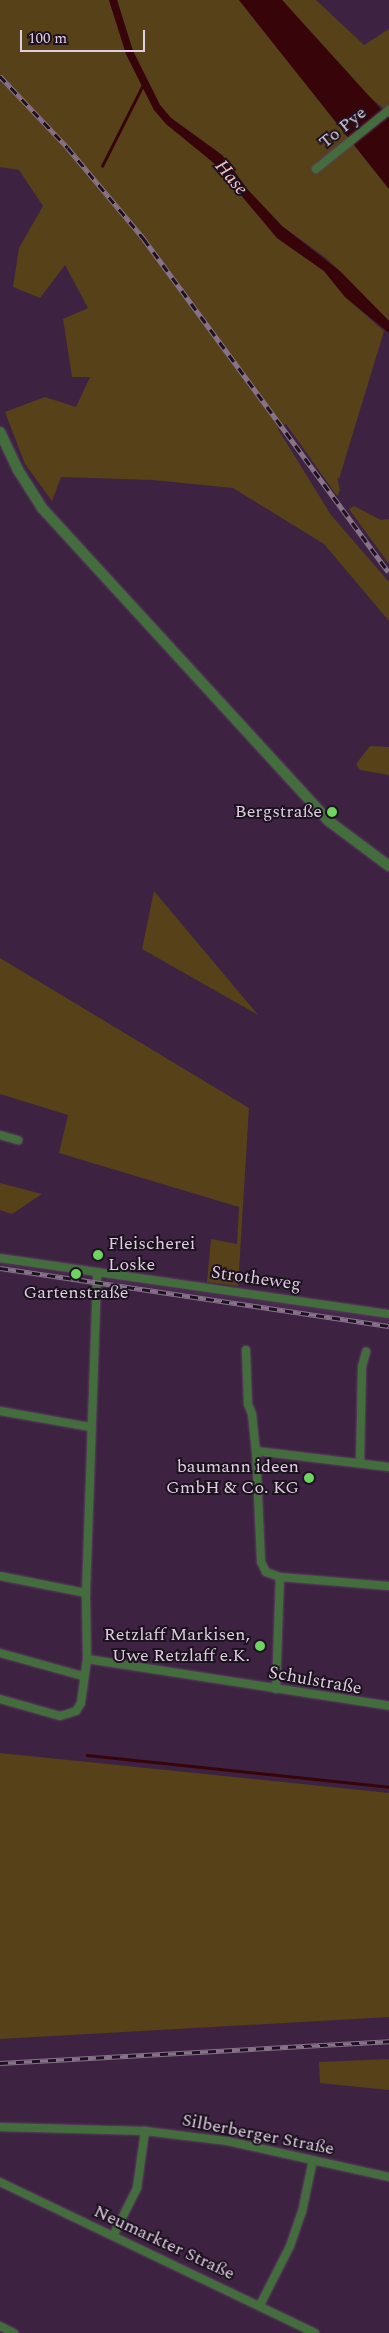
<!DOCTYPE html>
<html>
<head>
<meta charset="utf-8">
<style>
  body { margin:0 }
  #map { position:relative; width:389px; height:2333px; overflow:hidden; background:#3d2341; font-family:Spectral,serif }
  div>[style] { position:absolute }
  .built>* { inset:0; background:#47294d }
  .green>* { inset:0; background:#564119 }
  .water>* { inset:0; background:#370409 }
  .stream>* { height:2.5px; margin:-1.25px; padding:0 1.25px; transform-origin:1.25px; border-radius:1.25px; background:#370409 }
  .roads { filter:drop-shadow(0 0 1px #5a425e) drop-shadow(0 0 1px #5a425e) }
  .minor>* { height:8px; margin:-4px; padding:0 4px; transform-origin:4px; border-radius:4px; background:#446d3e }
  .tertiary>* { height:10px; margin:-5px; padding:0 5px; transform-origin:5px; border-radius:5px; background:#446d3e }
  .rail>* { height:4.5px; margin-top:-2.25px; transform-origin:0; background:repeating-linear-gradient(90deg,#1d121f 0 8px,#87728a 0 16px); box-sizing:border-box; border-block:1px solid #87728a }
  .dots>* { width:14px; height:14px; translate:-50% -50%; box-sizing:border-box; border:2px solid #1d121f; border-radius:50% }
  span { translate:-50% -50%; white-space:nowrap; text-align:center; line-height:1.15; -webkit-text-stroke:4px #1d121f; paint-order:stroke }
  .street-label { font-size:18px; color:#decee0 }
  .poi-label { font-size:18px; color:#decee0 }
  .right { translate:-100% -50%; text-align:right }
  .left { translate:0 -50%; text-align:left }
  .water-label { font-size:19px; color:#fbc3c0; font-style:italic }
  .scale { position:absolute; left:20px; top:30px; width:125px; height:22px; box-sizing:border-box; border:2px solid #decee0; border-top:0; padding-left:6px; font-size:15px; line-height:18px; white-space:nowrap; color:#decee0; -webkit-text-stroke:4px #1d121f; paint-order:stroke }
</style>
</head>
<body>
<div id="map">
  <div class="built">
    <div style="clip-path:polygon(0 1263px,89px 1278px,90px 1285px,0 1272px)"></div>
    <div style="clip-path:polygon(107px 1279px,389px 1319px,389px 1329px,99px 1286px)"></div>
  </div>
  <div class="green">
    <div style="clip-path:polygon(0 0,109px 0,126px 54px,154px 110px,215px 164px,277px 238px,324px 271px,345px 297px,384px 331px,339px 479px,337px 477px,340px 490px,337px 496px,286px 424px,278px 429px,331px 515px,389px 582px,389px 621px,324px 544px,233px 488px,153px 480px,61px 477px,52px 501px,25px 464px,5px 412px,45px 397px,76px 407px,90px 377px,72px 377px,63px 319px,88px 308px,65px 265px,40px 298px,13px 287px,19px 248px,43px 206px,19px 170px,0 167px)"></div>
    <div style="clip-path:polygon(117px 0,239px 0,389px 189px,389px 321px,326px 258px,282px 226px,248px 190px,222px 155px,171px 118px,160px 105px,133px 51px)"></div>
    <div style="clip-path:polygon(282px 0,316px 0,364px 45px,389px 29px,389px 113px,365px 93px)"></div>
    <div style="clip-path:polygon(354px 506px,381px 520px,389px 519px,389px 564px,349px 509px)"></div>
    <div style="clip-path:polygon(370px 746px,389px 747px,389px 775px,360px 770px,356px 764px)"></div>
    <div style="clip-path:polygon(154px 891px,258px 1015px,142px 949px)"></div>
    <div style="clip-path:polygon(0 958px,249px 1108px,238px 1286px,207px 1282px,211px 1239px,237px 1244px,239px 1207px,59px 1153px,68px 1115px,0 1094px)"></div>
    <div style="clip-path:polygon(0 1183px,42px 1194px,12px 1214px,0 1210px)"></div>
    <div style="clip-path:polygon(0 1753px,389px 1793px,389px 2017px,0 2039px)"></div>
    <div style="clip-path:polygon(389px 2059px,389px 2090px,320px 2083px,319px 2062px)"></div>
  </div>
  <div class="water">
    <div style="clip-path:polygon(109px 0,117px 0,133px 51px,160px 105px,171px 118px,222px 155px,248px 190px,282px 226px,340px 271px,389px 321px,389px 333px,345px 297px,324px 271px,277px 238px,215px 164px,166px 124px,154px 110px,126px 54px)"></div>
    <div style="clip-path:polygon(239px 0,282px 0,389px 118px,389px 189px)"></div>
  </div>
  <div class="stream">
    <div style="left:102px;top:166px;width:91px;rotate:-63.2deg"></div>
    <div style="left:87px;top:1755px;width:304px;rotate:6deg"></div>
  </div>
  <div class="roads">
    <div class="minor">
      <div style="left:316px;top:169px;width:94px;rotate:-38.9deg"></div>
      <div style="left:0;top:1135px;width:19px;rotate:16deg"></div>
      <div style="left:0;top:1258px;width:393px;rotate:8.2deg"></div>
      <div style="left:246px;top:1350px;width:54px;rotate:87.9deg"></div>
      <div style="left:248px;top:1404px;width:11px;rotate:68deg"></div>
      <div style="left:252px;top:1414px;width:37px;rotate:84deg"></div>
      <div style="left:256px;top:1451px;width:111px;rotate:87.4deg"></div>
      <div style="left:261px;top:1562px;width:11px;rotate:63deg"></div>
      <div style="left:266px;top:1572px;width:15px;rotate:20deg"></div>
      <div style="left:280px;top:1577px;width:109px;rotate:4.7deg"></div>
      <div style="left:0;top:1411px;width:91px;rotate:10.1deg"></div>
      <div style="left:256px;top:1451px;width:134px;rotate:6.9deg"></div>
      <div style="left:360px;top:1463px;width:96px;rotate:-88.8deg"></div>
      <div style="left:362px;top:1367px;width:16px;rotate:-75deg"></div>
      <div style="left:0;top:1576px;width:88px;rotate:11.2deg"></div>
      <div style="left:0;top:1653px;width:86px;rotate:15.5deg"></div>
      <div style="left:87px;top:1659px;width:306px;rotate:8.8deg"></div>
      <div style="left:276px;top:1689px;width:112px;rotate:-88deg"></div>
      <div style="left:0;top:1699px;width:62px;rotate:15.8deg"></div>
      <div style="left:60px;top:1716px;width:17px;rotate:-17deg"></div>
      <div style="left:76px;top:1711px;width:9px;rotate:-58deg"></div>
      <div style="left:81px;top:1703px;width:44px;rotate:-82.2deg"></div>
      <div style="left:87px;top:1659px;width:66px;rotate:-90.9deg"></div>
      <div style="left:86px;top:1593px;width:321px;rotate:-88deg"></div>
      <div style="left:0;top:2127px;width:145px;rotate:1.6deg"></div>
      <div style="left:145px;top:2131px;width:83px;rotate:7deg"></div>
      <div style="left:227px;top:2141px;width:166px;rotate:12.5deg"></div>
      <div style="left:0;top:2182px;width:349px;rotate:25.6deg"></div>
      <div style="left:113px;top:2236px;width:54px;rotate:-63.4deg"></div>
      <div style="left:137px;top:2188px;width:58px;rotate:-82deg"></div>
      <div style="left:260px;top:2305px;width:66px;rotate:-63deg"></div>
      <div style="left:290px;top:2246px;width:36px;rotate:-71deg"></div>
      <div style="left:302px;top:2212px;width:53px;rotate:-78.1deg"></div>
      <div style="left:0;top:2326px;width:16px;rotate:27deg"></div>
    </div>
    <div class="tertiary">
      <div style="left:0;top:432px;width:42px;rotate:64.7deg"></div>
      <div style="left:18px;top:470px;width:45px;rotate:57.7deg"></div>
      <div style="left:42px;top:508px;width:426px;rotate:47.5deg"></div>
      <div style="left:330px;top:822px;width:74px;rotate:36.7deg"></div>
    </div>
  </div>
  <div class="rail">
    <div style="left:0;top:76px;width:99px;rotate:46.6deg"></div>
    <div style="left:68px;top:148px;width:119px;rotate:50.1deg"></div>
    <div style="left:144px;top:239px;width:413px;rotate:53.7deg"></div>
    <div style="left:0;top:1268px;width:393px;rotate:8.5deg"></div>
    <div style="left:0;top:2063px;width:390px;rotate:-3.2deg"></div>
  </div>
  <div class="dots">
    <div style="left:332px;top:812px;background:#6fd360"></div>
    <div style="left:98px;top:1255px;background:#6fd360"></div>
    <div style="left:76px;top:1274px;background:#6fd360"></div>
    <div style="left:309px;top:1478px;background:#6fd360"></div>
    <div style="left:260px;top:1646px;background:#6fd360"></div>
  </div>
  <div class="street-label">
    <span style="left:343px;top:128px;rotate:-39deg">To Pye</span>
    <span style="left:256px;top:1279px;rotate:8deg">Strotheweg</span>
    <span style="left:315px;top:1681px;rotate:10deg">Schulstraße</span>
    <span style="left:258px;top:2135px;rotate:11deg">Silberberger Straße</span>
    <span style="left:164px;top:2243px;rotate:25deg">Neumarkter Straße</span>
  </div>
  <div class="poi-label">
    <span class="right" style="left:322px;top:812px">Bergstraße</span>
    <span class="left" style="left:108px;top:1255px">Fleischerei<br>Loske</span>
    <span style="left:76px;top:1293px">Gartenstraße</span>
    <span class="right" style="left:299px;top:1478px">baumann ideen<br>GmbH &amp; Co. KG</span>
    <span class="right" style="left:250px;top:1646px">Retzlaff Markisen,<br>Uwe Retzlaff e.K.</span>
  </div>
  <div class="water-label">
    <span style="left:231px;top:178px;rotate:50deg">Hase</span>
  </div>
  <div class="scale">100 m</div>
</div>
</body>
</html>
